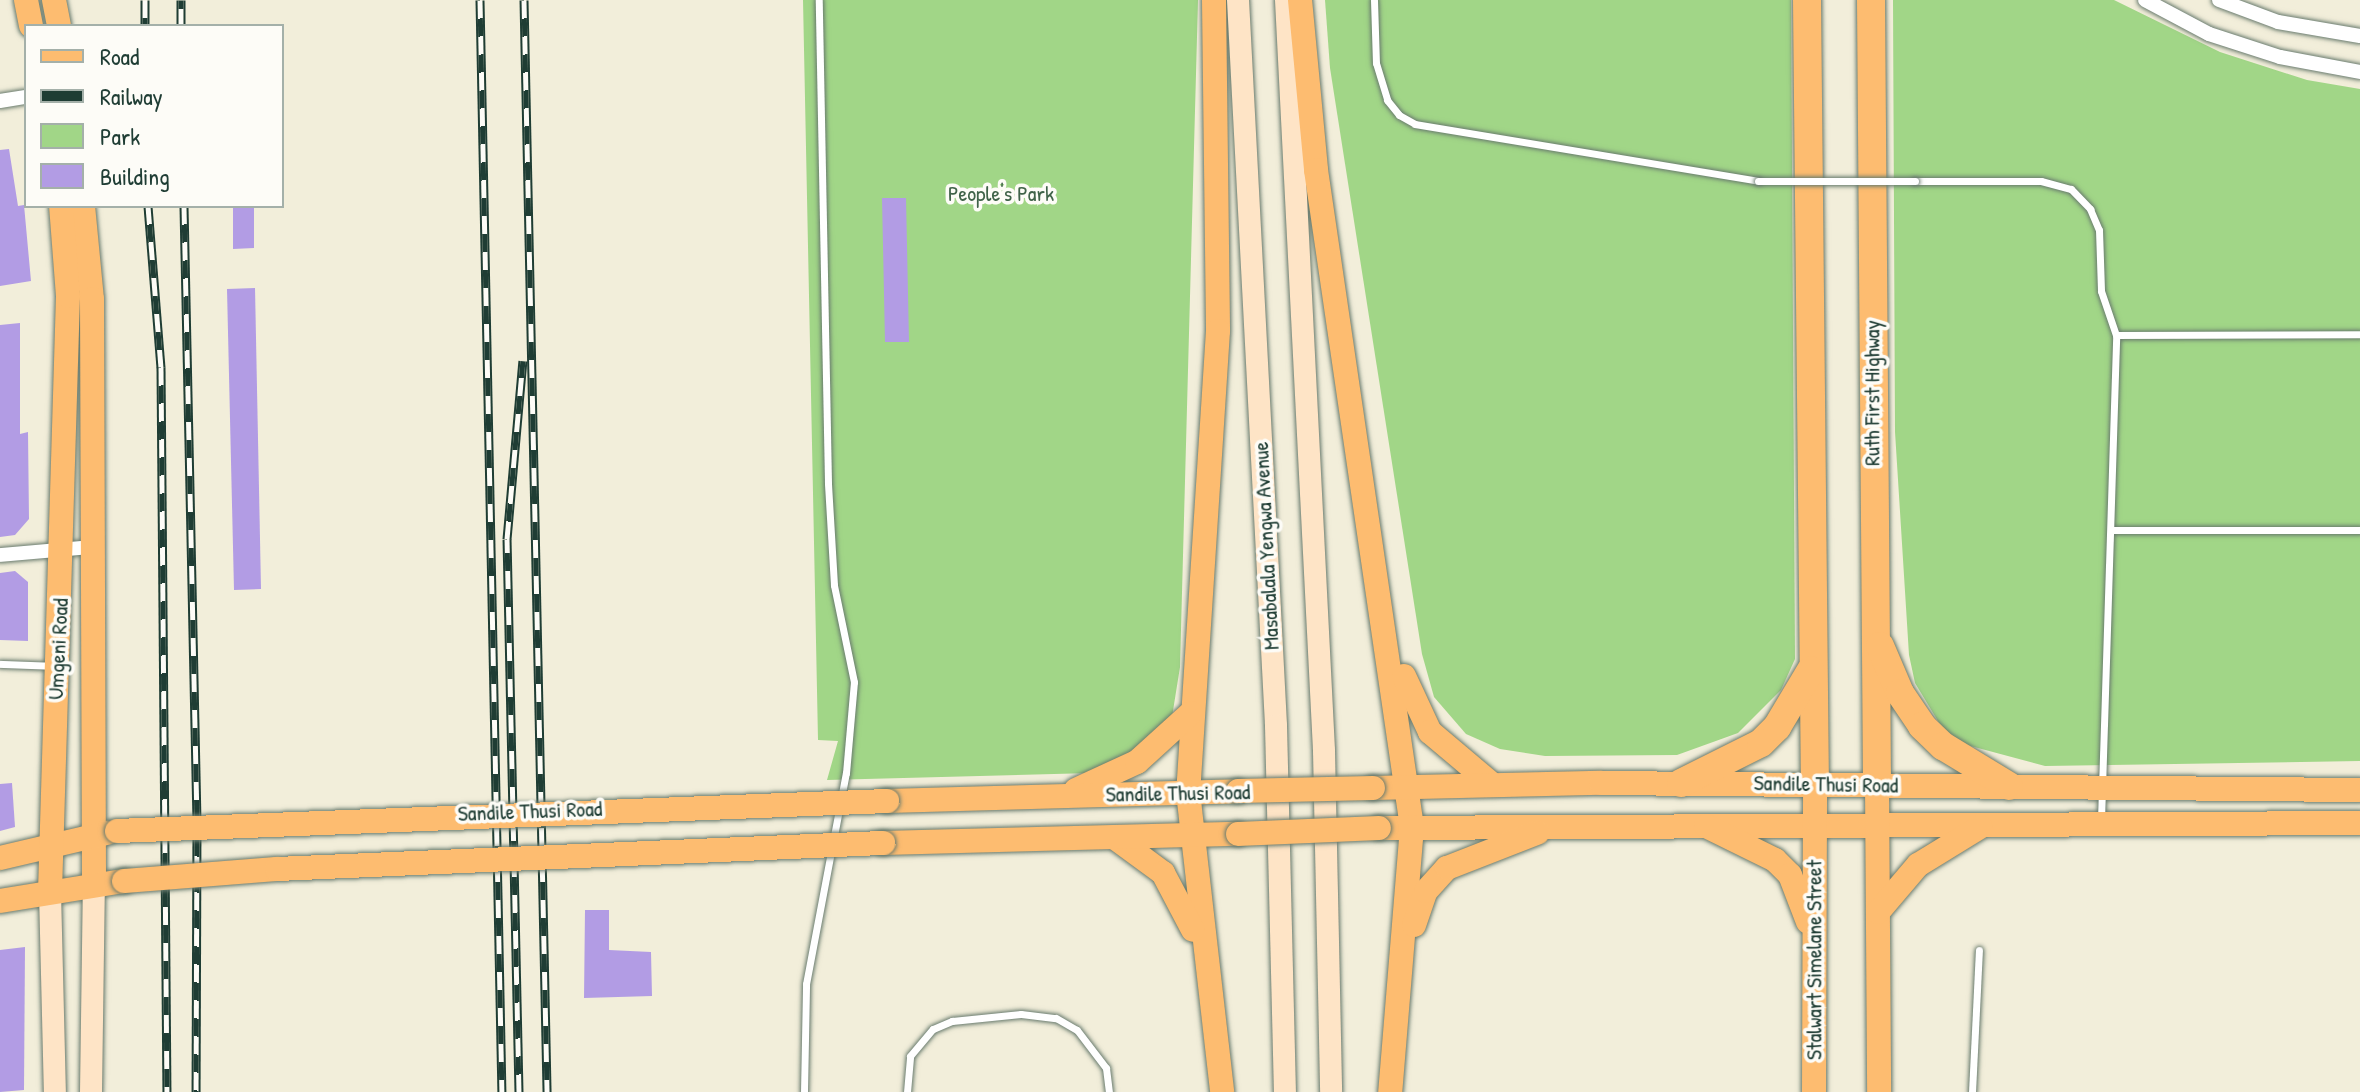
<!DOCTYPE html>
<html>
<head>
<meta charset="utf-8">
<style>
  body { margin:0 }
  #map { position:relative; width:2360px; height:1092px; overflow:hidden; background:#f2eeda; font-family:"Patrick Hand",sans-serif }
  div>[style] { position:absolute }
  .green>* { inset:0; background:#a1d687 }
  .building>* { inset:0; background:#b29ce4 }
  .roads { filter:drop-shadow(0 0 2px #697b6e) drop-shadow(0 0 2px #697b6e) }
  .service>* { height:7px; margin:-3.5px; padding:0 3.5px; transform-origin:3.5px; border-radius:3.5px; background:#fff }
  .minor>* { height:14px; margin:-7px; padding:0 7px; transform-origin:7px; border-radius:7px; background:#fff }
  .secondary>* { height:22px; margin:-11px; padding:0 11px; transform-origin:11px; border-radius:11px; background:#fee4c6 }
  .primary>* { height:24px; margin:-12px; padding:0 12px; transform-origin:12px; border-radius:12px; background:#fdbc70 }
  .trunk>* { height:24px; margin:-12px; padding:0 12px; transform-origin:12px; border-radius:12px; background:#fdbc70 }
  .motorway>* { height:28px; margin:-14px; padding:0 14px; transform-origin:14px; border-radius:14px; background:#fdbc70 }
  .rail>* { height:9px; margin-top:-4.5px; transform-origin:0; background:repeating-linear-gradient(90deg,#fdfcf7 0 18px,#1f3d34 0 36px); box-sizing:border-box; border-block:2px solid #1f3d34 }
  .bridges { filter:drop-shadow(0 0 2px #697b6e) drop-shadow(0 0 2px #697b6e) }
  .service-bridge>* { height:7px; margin:-3.5px; padding:0 3.5px; transform-origin:3.5px; border-radius:3.5px; background:#fff }
  .primary-bridge>* { height:24px; margin:-12px; padding:0 12px; transform-origin:12px; border-radius:12px; background:#fdbc70 }
  span { translate:-50% -50%; white-space:nowrap; text-align:center; line-height:1.15; -webkit-text-stroke:7px #fdfcf7; paint-order:stroke }
  .park-label { font-size:22px; color:#406349 }
  .street-label { font-size:22px; color:#1f3d34 }
  .legend { position:absolute; left:24px; top:24px; width:260px; height:184px; box-sizing:border-box; background:#fdfcf7; border:2px solid #a4b0a9; margin:0; padding:10px 14px; list-style:none; font-size:24px; color:#1f3d34 }
  .legend li { display:flex; align-items:center; gap:16px; height:40px }
  .legend b { width:40px; border:2px solid #a4b0a9 }
</style>
</head>
<body>
<div id="map">
  <div class="green">
    <div style="clip-path:polygon(803px 0,1198px 0,1180px 667px,1172px 717px,1136px 751px,1092px 773px,827px 780px,838px 741px,818px 740px)"></div>
    <div style="clip-path:polygon(1325px 0,1791px 0,1795px 659px,1781px 690px,1738px 733px,1677px 755px,1545px 756px,1500px 749px,1466px 734px,1434px 697px,1422px 654px,1330px 68px)"></div>
    <div style="clip-path:polygon(1893px 0,2114px 0,2220px 52px,2307px 80px,2360px 89px,2360px 761px,2045px 766px,1963px 744px,1941px 726px,1915px 683px,1909px 655px,1895px 432px)"></div>
  </div>
  <div class="building">
    <div style="clip-path:polygon(9px 149px,18px 206px,24px 205px,31px 281px,0 286px,0 150px)"></div>
    <div style="clip-path:polygon(882px 198px,906px 198px,909px 342px,885px 342px)"></div>
    <div style="clip-path:polygon(233px 206px,254px 206px,254px 248px,233px 249px)"></div>
    <div style="clip-path:polygon(255px 288px,261px 589px,234px 590px,227px 289px)"></div>
    <div style="clip-path:polygon(20px 323px,20px 434px,28px 432px,29px 519px,15px 535px,0 537px,0 325px)"></div>
    <div style="clip-path:polygon(15px 571px,28px 582px,28px 641px,0 640px,0 573px)"></div>
    <div style="clip-path:polygon(12px 783px,15px 827px,0 831px,0 784px)"></div>
    <div style="clip-path:polygon(585px 910px,609px 910px,609px 950px,651px 952px,652px 996px,584px 998px)"></div>
    <div style="clip-path:polygon(25px 947px,24px 1090px,0 1092px,0 950px)"></div>
  </div>
  <div class="roads">
    <div class="service">
      <div style="left:1374px;top:0;width:63px;rotate:88.2deg"></div>
      <div style="left:1376px;top:63px;width:39px;rotate:73deg"></div>
      <div style="left:1387px;top:100px;width:19px;rotate:51deg"></div>
      <div style="left:1399px;top:115px;width:18px;rotate:29deg"></div>
      <div style="left:1415px;top:124px;width:348px;rotate:9.4deg"></div>
      <div style="left:1915px;top:181px;width:126px"></div>
      <div style="left:2041px;top:181px;width:31px;rotate:15deg"></div>
      <div style="left:2071px;top:189px;width:28px;rotate:46deg"></div>
      <div style="left:2090px;top:209px;width:23px;rotate:67deg"></div>
      <div style="left:2099px;top:230px;width:61px;rotate:88.1deg"></div>
      <div style="left:2101px;top:291px;width:46px;rotate:71.2deg"></div>
      <div style="left:2113px;top:530px;width:247px"></div>
      <div style="left:0;top:664px;width:54px;rotate:2.1deg"></div>
      <div style="left:2101px;top:820px;width:485px;rotate:-88.2deg"></div>
      <div style="left:2116px;top:335px;width:244px;rotate:-0.2deg"></div>
      <div style="left:804px;top:1092px;width:108px;rotate:-88.9deg"></div>
      <div style="left:806px;top:984px;width:215px;rotate:-79.3deg"></div>
      <div style="left:846px;top:773px;width:91px;rotate:-85deg"></div>
      <div style="left:854px;top:682px;width:99px;rotate:-101.7deg"></div>
      <div style="left:834px;top:585px;width:102px;rotate:-93.4deg"></div>
      <div style="left:828px;top:483px;width:483px;rotate:-91.1deg"></div>
      <div style="left:907px;top:1092px;width:36px;rotate:-85deg"></div>
      <div style="left:910px;top:1056px;width:35px;rotate:-50deg"></div>
      <div style="left:933px;top:1029px;width:21px;rotate:-23deg"></div>
      <div style="left:952px;top:1021px;width:69px;rotate:-5.8deg"></div>
      <div style="left:1021px;top:1014px;width:35px;rotate:7deg"></div>
      <div style="left:1056px;top:1018px;width:24px;rotate:30deg"></div>
      <div style="left:1077px;top:1030px;width:48px;rotate:52.7deg"></div>
      <div style="left:1106px;top:1068px;width:24px;rotate:83deg"></div>
      <div style="left:1972px;top:1092px;width:142px;rotate:-87.2deg"></div>
    </div>
    <div class="minor">
      <div style="left:2145px;top:0;width:72px;rotate:28deg"></div>
      <div style="left:2209px;top:34px;width:75px;rotate:17.9deg"></div>
      <div style="left:2280px;top:57px;width:81px;rotate:10.6deg"></div>
      <div style="left:2219px;top:0;width:63px;rotate:20.4deg"></div>
      <div style="left:2278px;top:22px;width:83px;rotate:9.7deg"></div>
      <div style="left:0;top:101px;width:26px;rotate:-9deg"></div>
      <div style="left:0;top:555px;width:92px;rotate:-5deg"></div>
    </div>
    <div class="secondary">
      <div style="left:1238px;top:0;width:727px;rotate:87deg"></div>
      <div style="left:1276px;top:726px;width:366px;rotate:88.6deg"></div>
      <div style="left:1286px;top:0;width:752px;rotate:87.1deg"></div>
      <div style="left:1324px;top:751px;width:341px;rotate:88.8deg"></div>
      <div style="left:50px;top:892px;width:200px;rotate:88.6deg"></div>
      <div style="left:91px;top:1092px;width:207px;rotate:-89.2deg"></div>
    </div>
    <div class="primary">
      <div style="left:26px;top:0;width:26px;rotate:79deg"></div>
      <div style="left:54px;top:0;width:26px;rotate:79deg"></div>
      <div style="left:1214px;top:0;width:331px;rotate:89.3deg"></div>
      <div style="left:1218px;top:331px;width:462px;rotate:93.7deg"></div>
      <div style="left:1188px;top:792px;width:302px;rotate:83.5deg"></div>
      <div style="left:1300px;top:0;width:171px;rotate:84.6deg"></div>
      <div style="left:1316px;top:170px;width:664px;rotate:81.69deg"></div>
      <div style="left:1412px;top:827px;width:266px;rotate:94.7deg"></div>
      <div style="left:83px;top:206px;width:93px;rotate:84.5deg"></div>
      <div style="left:92px;top:299px;width:586px;rotate:89.8deg"></div>
      <div style="left:1404px;top:676px;width:62px;rotate:65.1deg"></div>
      <div style="left:1430px;top:732px;width:82px;rotate:40.1deg"></div>
      <div style="left:1373px;top:788px;width:228px;rotate:-1.3deg"></div>
      <div style="left:1601px;top:783px;width:759px;rotate:0.53deg"></div>
      <div style="left:1076px;top:790px;width:67px;rotate:-24.7deg"></div>
      <div style="left:1137px;top:762px;width:73px;rotate:-42.2deg"></div>
      <div style="left:887px;top:801px;width:351px;rotate:-1.6deg"></div>
      <div style="left:1379px;top:828px;width:981px;rotate:-0.29deg"></div>
      <div style="left:1114px;top:837px;width:61px;rotate:36.3deg"></div>
      <div style="left:1163px;top:873px;width:64px;rotate:62.2deg"></div>
      <div style="left:883px;top:843px;width:355px;rotate:-1.5deg"></div>
      <div style="left:0;top:858px;width:110px;rotate:-13.2deg"></div>
      <div style="left:50px;top:892px;width:596px;rotate:-88.27deg"></div>
      <div style="left:68px;top:296px;width:90px;rotate:-94.4deg"></div>
      <div style="left:0;top:901px;width:126px;rotate:-9.2deg"></div>
      <div style="left:1414px;top:925px;width:36px;rotate:-71deg"></div>
      <div style="left:1426px;top:891px;width:31px;rotate:-48deg"></div>
      <div style="left:1447px;top:868px;width:97px;rotate:-21.3deg"></div>
    </div>
    <div class="trunk">
      <div style="left:1877px;top:785px;width:307px;rotate:89.6deg"></div>
      <div style="left:1706px;top:826px;width:77px;rotate:26.2deg"></div>
      <div style="left:1775px;top:860px;width:21px;rotate:45deg"></div>
      <div style="left:1790px;top:875px;width:50px;rotate:69deg"></div>
      <div style="left:1878px;top:912px;width:62px;rotate:-49.6deg"></div>
      <div style="left:1918px;top:865px;width:73px;rotate:-31.5deg"></div>
      <div style="left:1814px;top:1092px;width:308px;rotate:-89.8deg"></div>
    </div>
    <div class="motorway">
      <div style="left:1807px;top:0;width:784px;rotate:89.42deg"></div>
      <div style="left:1871px;top:0;width:785px;rotate:89.56deg"></div>
      <div style="left:1880px;top:646px;width:51px;rotate:66.9deg"></div>
      <div style="left:1900px;top:693px;width:40px;rotate:56deg"></div>
      <div style="left:1922px;top:726px;width:29px;rotate:44deg"></div>
      <div style="left:1943px;top:746px;width:77px;rotate:31.2deg"></div>
      <div style="left:1681px;top:783px;width:89px;rotate:-26.6deg"></div>
      <div style="left:1761px;top:743px;width:23px;rotate:-45deg"></div>
      <div style="left:1777px;top:727px;width:66px;rotate:-59.2deg"></div>
    </div>
  </div>
  <div class="rail">
    <div style="left:145px;top:0;width:26px;rotate:90deg"></div>
    <div style="left:480px;top:0;width:1092px;rotate:88.85deg"></div>
    <div style="left:524px;top:0;width:1092px;rotate:88.79deg"></div>
    <div style="left:181px;top:26px;width:26px;rotate:-90deg"></div>
    <div style="left:148px;top:206px;width:162px;rotate:85.4deg"></div>
    <div style="left:161px;top:367px;width:725px;rotate:89.53deg"></div>
    <div style="left:184px;top:206px;width:614px;rotate:88.79deg"></div>
    <div style="left:197px;top:820px;width:272px;rotate:90.2deg"></div>
    <div style="left:519px;top:1092px;width:553px;rotate:-91.24deg"></div>
    <div style="left:507px;top:539px;width:179px;rotate:-84.9deg"></div>
  </div>
  <div class="bridges">
    <div class="service-bridge">
      <div style="left:1758px;top:181px;width:157px"></div>
    </div>
    <div class="primary-bridge">
      <div style="left:1238px;top:791px;width:135px;rotate:-1.3deg"></div>
      <div style="left:117px;top:831px;width:771px;rotate:-2.23deg"></div>
      <div style="left:1238px;top:834px;width:141px;rotate:-2.4deg"></div>
      <div style="left:124px;top:881px;width:153px;rotate:-4.5deg"></div>
      <div style="left:277px;top:869px;width:607px;rotate:-2.46deg"></div>
    </div>
  </div>
  <div class="park-label">
    <span style="left:1001px;top:194px">People's Park</span>
  </div>
  <div class="street-label">
    <span style="left:1872px;top:393px;rotate:-90deg">Ruth First Highway</span>
    <span style="left:1266px;top:546px;rotate:-93deg">Masabalala Yengwa Avenue</span>
    <span style="left:58px;top:649px;rotate:-87deg">Umgeni Road</span>
    <span style="left:1826px;top:784px;rotate:1deg">Sandile Thusi Road</span>
    <span style="left:1178px;top:793px;rotate:-1deg">Sandile Thusi Road</span>
    <span style="left:530px;top:811px;rotate:-2deg">Sandile Thusi Road</span>
    <span style="left:1814px;top:960px;rotate:-90deg">Stalwart Simelane Street</span>
  </div>
  <ul class="legend">
  <li><b style="height:10px;background:#fdbc70"></b>Road</li>
  <li><b style="height:10px;background:#1f3d34"></b>Railway</li>
  <li><b style="height:22px;background:#a1d687"></b>Park</li>
  <li><b style="height:22px;background:#b29ce4"></b>Building</li>
  </ul>
</div>
</body>
</html>
